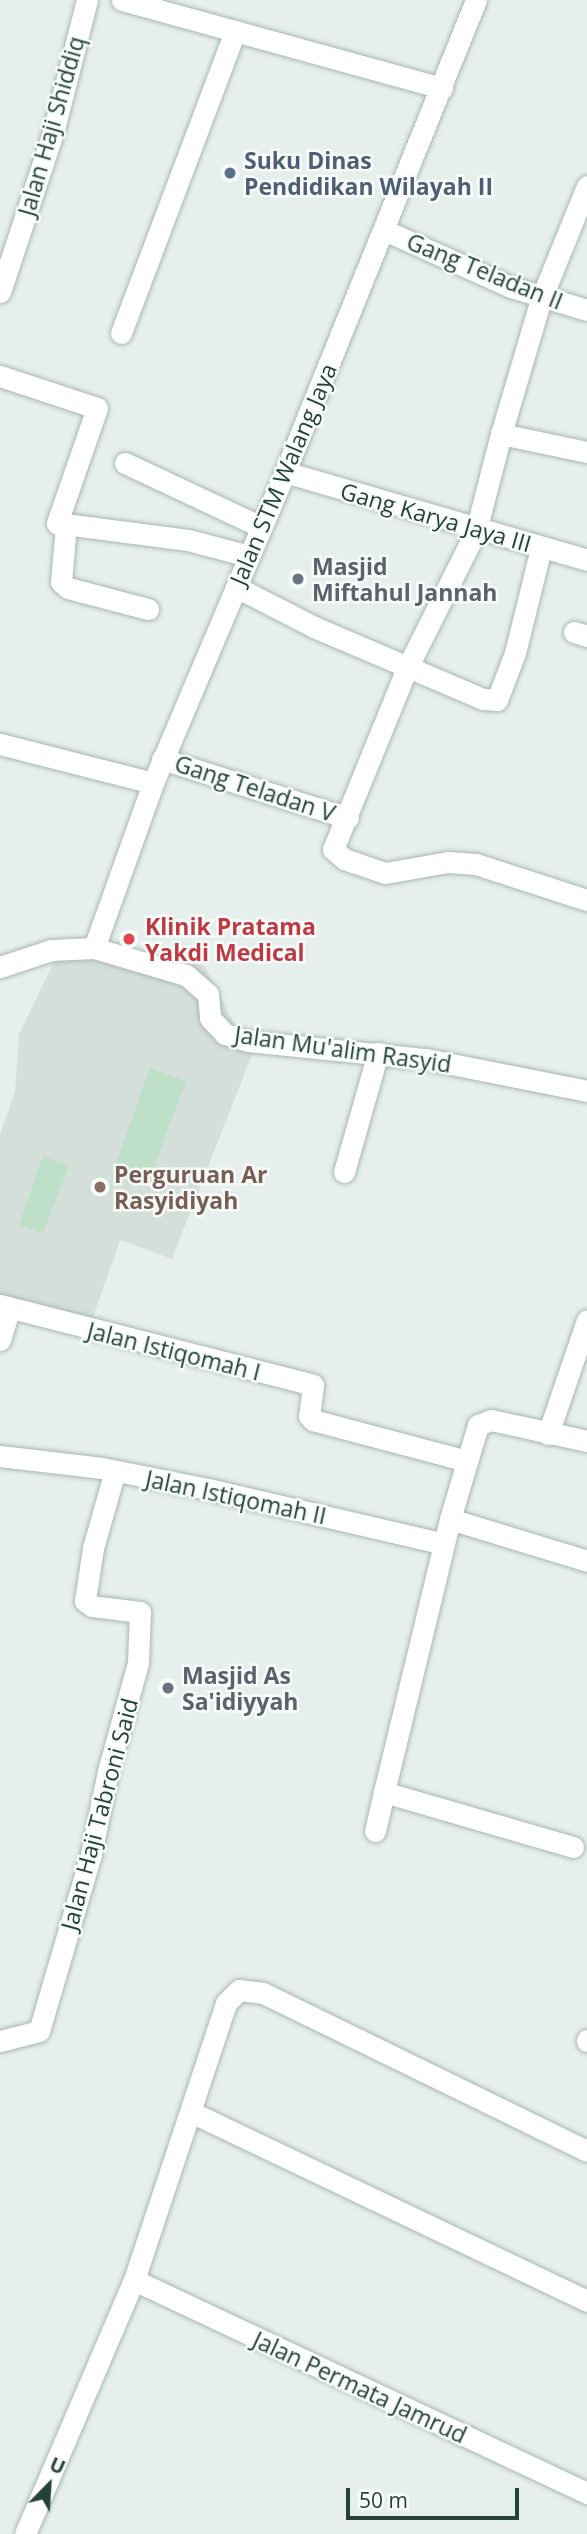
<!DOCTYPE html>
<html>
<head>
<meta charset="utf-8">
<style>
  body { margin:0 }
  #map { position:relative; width:587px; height:2534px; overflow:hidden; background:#e6efeb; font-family:"Open Sans",sans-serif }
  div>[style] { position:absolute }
  .built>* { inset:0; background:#d4dfda }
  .green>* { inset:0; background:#bfe0c8 }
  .roads { filter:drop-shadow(0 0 2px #a8b8b2) drop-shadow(0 0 2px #a8b8b2) }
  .minor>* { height:21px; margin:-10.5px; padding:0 10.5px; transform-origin:10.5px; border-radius:10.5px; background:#fff }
  .dots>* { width:19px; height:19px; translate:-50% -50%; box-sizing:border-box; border:4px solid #f7fbf9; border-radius:50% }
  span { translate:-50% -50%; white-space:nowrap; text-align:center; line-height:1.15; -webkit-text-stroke:5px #f7fbf9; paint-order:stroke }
  .street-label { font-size:23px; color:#24423a }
  .service-label { font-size:23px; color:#4e5e75; font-weight:700 }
  .left { translate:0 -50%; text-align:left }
  .worship-label { font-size:23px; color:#5b616d; font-weight:700 }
  .health-label { font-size:23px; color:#be3a42; font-weight:700 }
  .education-label { font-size:23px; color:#785e54; font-weight:700 }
  .north { position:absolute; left:14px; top:2450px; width:70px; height:70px; -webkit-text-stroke:5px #f7fbf9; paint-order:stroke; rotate:24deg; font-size:19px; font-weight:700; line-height:28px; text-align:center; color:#24423a }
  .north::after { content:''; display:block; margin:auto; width:24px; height:32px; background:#24423a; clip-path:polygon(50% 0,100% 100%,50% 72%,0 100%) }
  .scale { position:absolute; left:346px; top:2488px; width:173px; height:32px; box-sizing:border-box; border:4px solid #24423a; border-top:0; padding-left:9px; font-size:21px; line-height:24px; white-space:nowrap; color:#24423a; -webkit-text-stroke:5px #f7fbf9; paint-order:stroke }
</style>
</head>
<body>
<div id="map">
  <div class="built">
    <div style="clip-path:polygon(97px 951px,204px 965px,242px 1039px,255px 1047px,172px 1259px,120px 1240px,90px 1326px,0 1301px,0 1134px,15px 1092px,19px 1034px,55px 960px)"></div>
  </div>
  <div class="green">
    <div style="clip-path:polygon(150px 1068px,186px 1081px,148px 1184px,113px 1172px)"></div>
    <div style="clip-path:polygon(43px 1156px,69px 1166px,43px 1233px,19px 1225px)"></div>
  </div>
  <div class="roads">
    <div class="minor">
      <div style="left:122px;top:0;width:332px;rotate:15.4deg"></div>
      <div style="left:384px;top:230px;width:139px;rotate:24.2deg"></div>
      <div style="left:511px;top:287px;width:79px;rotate:16.8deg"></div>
      <div style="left:0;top:292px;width:168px;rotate:-71.6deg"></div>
      <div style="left:53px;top:133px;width:137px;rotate:-75.7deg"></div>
      <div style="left:121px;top:333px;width:323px;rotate:-69.3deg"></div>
      <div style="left:0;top:376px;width:102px;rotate:18.3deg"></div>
      <div style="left:97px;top:408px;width:122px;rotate:109.2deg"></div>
      <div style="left:57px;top:523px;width:132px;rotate:7.4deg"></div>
      <div style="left:188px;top:540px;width:63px;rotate:14.7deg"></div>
      <div style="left:501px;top:434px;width:141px;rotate:-73.5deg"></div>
      <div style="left:541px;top:299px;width:122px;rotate:-67.8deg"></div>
      <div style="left:587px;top:452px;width:88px;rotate:-168.2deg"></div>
      <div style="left:501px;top:434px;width:100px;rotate:104.5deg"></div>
      <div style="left:476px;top:531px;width:153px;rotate:116.7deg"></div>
      <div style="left:407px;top:668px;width:196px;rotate:112.2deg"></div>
      <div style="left:333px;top:849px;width:15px;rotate:42deg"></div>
      <div style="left:344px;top:859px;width:43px;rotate:18.9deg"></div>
      <div style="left:385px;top:873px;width:64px;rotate:-9.9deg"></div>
      <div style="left:448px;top:862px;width:28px;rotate:4deg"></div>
      <div style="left:476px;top:864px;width:117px;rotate:18deg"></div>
      <div style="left:125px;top:463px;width:150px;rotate:25.2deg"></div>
      <div style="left:285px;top:472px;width:315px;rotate:16.2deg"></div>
      <div style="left:66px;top:525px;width:57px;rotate:95deg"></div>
      <div style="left:61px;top:582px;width:9px;rotate:41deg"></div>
      <div style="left:68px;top:588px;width:83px;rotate:14.7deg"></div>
      <div style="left:236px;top:587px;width:88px;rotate:27.1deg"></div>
      <div style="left:314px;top:627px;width:184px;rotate:23.1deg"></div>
      <div style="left:483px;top:699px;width:14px;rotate:4deg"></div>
      <div style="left:497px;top:700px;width:50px;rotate:-69deg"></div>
      <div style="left:515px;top:653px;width:108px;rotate:-76.1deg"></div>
      <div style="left:574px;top:632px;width:14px;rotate:17deg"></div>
      <div style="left:0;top:744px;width:158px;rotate:14.3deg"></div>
      <div style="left:162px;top:759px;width:195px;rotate:17.6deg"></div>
      <div style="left:94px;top:948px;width:175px;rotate:-70.3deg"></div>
      <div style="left:153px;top:783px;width:338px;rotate:-67deg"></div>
      <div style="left:285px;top:472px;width:509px;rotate:-67.97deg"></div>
      <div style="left:0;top:967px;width:54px;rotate:-18.4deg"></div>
      <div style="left:51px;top:950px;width:43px;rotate:-2.7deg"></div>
      <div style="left:94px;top:948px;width:96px;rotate:16.4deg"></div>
      <div style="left:186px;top:975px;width:29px;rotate:41deg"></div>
      <div style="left:208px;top:994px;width:24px;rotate:85deg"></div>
      <div style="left:210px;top:1018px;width:22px;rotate:47deg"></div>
      <div style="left:225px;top:1034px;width:24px;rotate:17deg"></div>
      <div style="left:248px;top:1041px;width:179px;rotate:5.8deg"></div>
      <div style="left:426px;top:1059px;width:164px;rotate:11.2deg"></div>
      <div style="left:344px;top:1172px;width:124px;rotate:-74.1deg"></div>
      <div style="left:0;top:1305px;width:323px;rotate:14.3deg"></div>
      <div style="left:313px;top:1385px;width:31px;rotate:97deg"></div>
      <div style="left:309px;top:1416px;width:6px;rotate:45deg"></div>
      <div style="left:313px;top:1420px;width:159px;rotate:14.9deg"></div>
      <div style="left:0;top:1340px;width:34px;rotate:-73deg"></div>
      <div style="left:548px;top:1434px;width:120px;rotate:-71.1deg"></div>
      <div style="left:0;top:1456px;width:103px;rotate:6.7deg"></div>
      <div style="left:102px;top:1468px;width:108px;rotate:11.2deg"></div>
      <div style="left:208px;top:1489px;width:242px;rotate:13.1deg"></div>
      <div style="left:450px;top:1519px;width:143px;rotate:17deg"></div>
      <div style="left:375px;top:1831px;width:40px;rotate:-77deg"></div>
      <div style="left:573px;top:1847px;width:197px;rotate:-163.8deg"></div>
      <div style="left:384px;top:1792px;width:281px;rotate:-76.4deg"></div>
      <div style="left:450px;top:1519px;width:98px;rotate:-73.4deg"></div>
      <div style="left:478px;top:1425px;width:14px;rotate:-21deg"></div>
      <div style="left:491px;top:1420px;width:98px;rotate:12.3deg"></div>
      <div style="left:587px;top:2040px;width:1px;rotate:90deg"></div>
      <div style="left:0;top:2041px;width:40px;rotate:-14.4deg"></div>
      <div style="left:39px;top:2031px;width:184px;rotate:-73.6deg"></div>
      <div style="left:91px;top:1854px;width:85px;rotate:-78.4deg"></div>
      <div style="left:108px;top:1771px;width:112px;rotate:-74.5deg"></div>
      <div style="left:138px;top:1663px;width:51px;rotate:-87.8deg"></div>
      <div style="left:140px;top:1612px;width:48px;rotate:-172.9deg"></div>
      <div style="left:92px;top:1606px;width:9px;rotate:-144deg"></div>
      <div style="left:85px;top:1601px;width:54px;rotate:-81.4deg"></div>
      <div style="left:93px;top:1548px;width:80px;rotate:-74.1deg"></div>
      <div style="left:193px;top:2113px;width:437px;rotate:25.5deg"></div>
      <div style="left:134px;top:2280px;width:501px;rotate:25.18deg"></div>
      <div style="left:25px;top:2534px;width:276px;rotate:-66.8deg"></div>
      <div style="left:134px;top:2280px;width:292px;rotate:-71.6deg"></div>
      <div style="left:226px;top:2003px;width:18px;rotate:-45deg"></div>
      <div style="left:239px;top:1990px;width:24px;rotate:7deg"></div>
      <div style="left:263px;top:1993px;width:360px;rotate:26deg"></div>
    </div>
  </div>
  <div class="dots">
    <div style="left:230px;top:173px;background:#5c6f8a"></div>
    <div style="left:298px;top:579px;background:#6b7280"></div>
    <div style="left:129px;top:939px;background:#e0444e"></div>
    <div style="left:100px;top:1187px;background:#8d6e63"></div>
    <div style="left:168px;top:1688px;background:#6b7280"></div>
  </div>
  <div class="street-label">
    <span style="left:51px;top:126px;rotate:-74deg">Jalan Haji Shiddiq</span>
    <span style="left:485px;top:271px;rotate:22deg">Gang Teladan II</span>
    <span style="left:283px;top:474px;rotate:-67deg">Jalan STM Walang Jaya</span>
    <span style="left:436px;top:517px;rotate:16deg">Gang Karya Jaya III</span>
    <span style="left:255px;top:788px;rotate:18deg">Gang Teladan V</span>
    <span style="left:343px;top:1049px;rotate:8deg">Jalan Mu'alim Rasyid</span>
    <span style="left:174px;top:1351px;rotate:14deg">Jalan Istiqomah I</span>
    <span style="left:236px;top:1497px;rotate:12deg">Jalan Istiqomah II</span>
    <span style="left:99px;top:1814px;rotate:-75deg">Jalan Haji Tabroni Said</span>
    <span style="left:360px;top:2387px;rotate:25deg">Jalan Permata Jamrud</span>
  </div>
  <div class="service-label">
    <span class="left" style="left:244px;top:173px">Suku Dinas<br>Pendidikan Wilayah II</span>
  </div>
  <div class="worship-label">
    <span class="left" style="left:312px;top:579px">Masjid<br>Miftahul Jannah</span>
    <span class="left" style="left:182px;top:1688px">Masjid As<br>Sa'idiyyah</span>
  </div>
  <div class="health-label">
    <span class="left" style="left:145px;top:939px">Klinik Pratama<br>Yakdi Medical</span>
  </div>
  <div class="education-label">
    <span class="left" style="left:114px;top:1187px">Perguruan Ar<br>Rasyidiyah</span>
  </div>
  <div class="north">U</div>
  <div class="scale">50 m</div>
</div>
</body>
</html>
